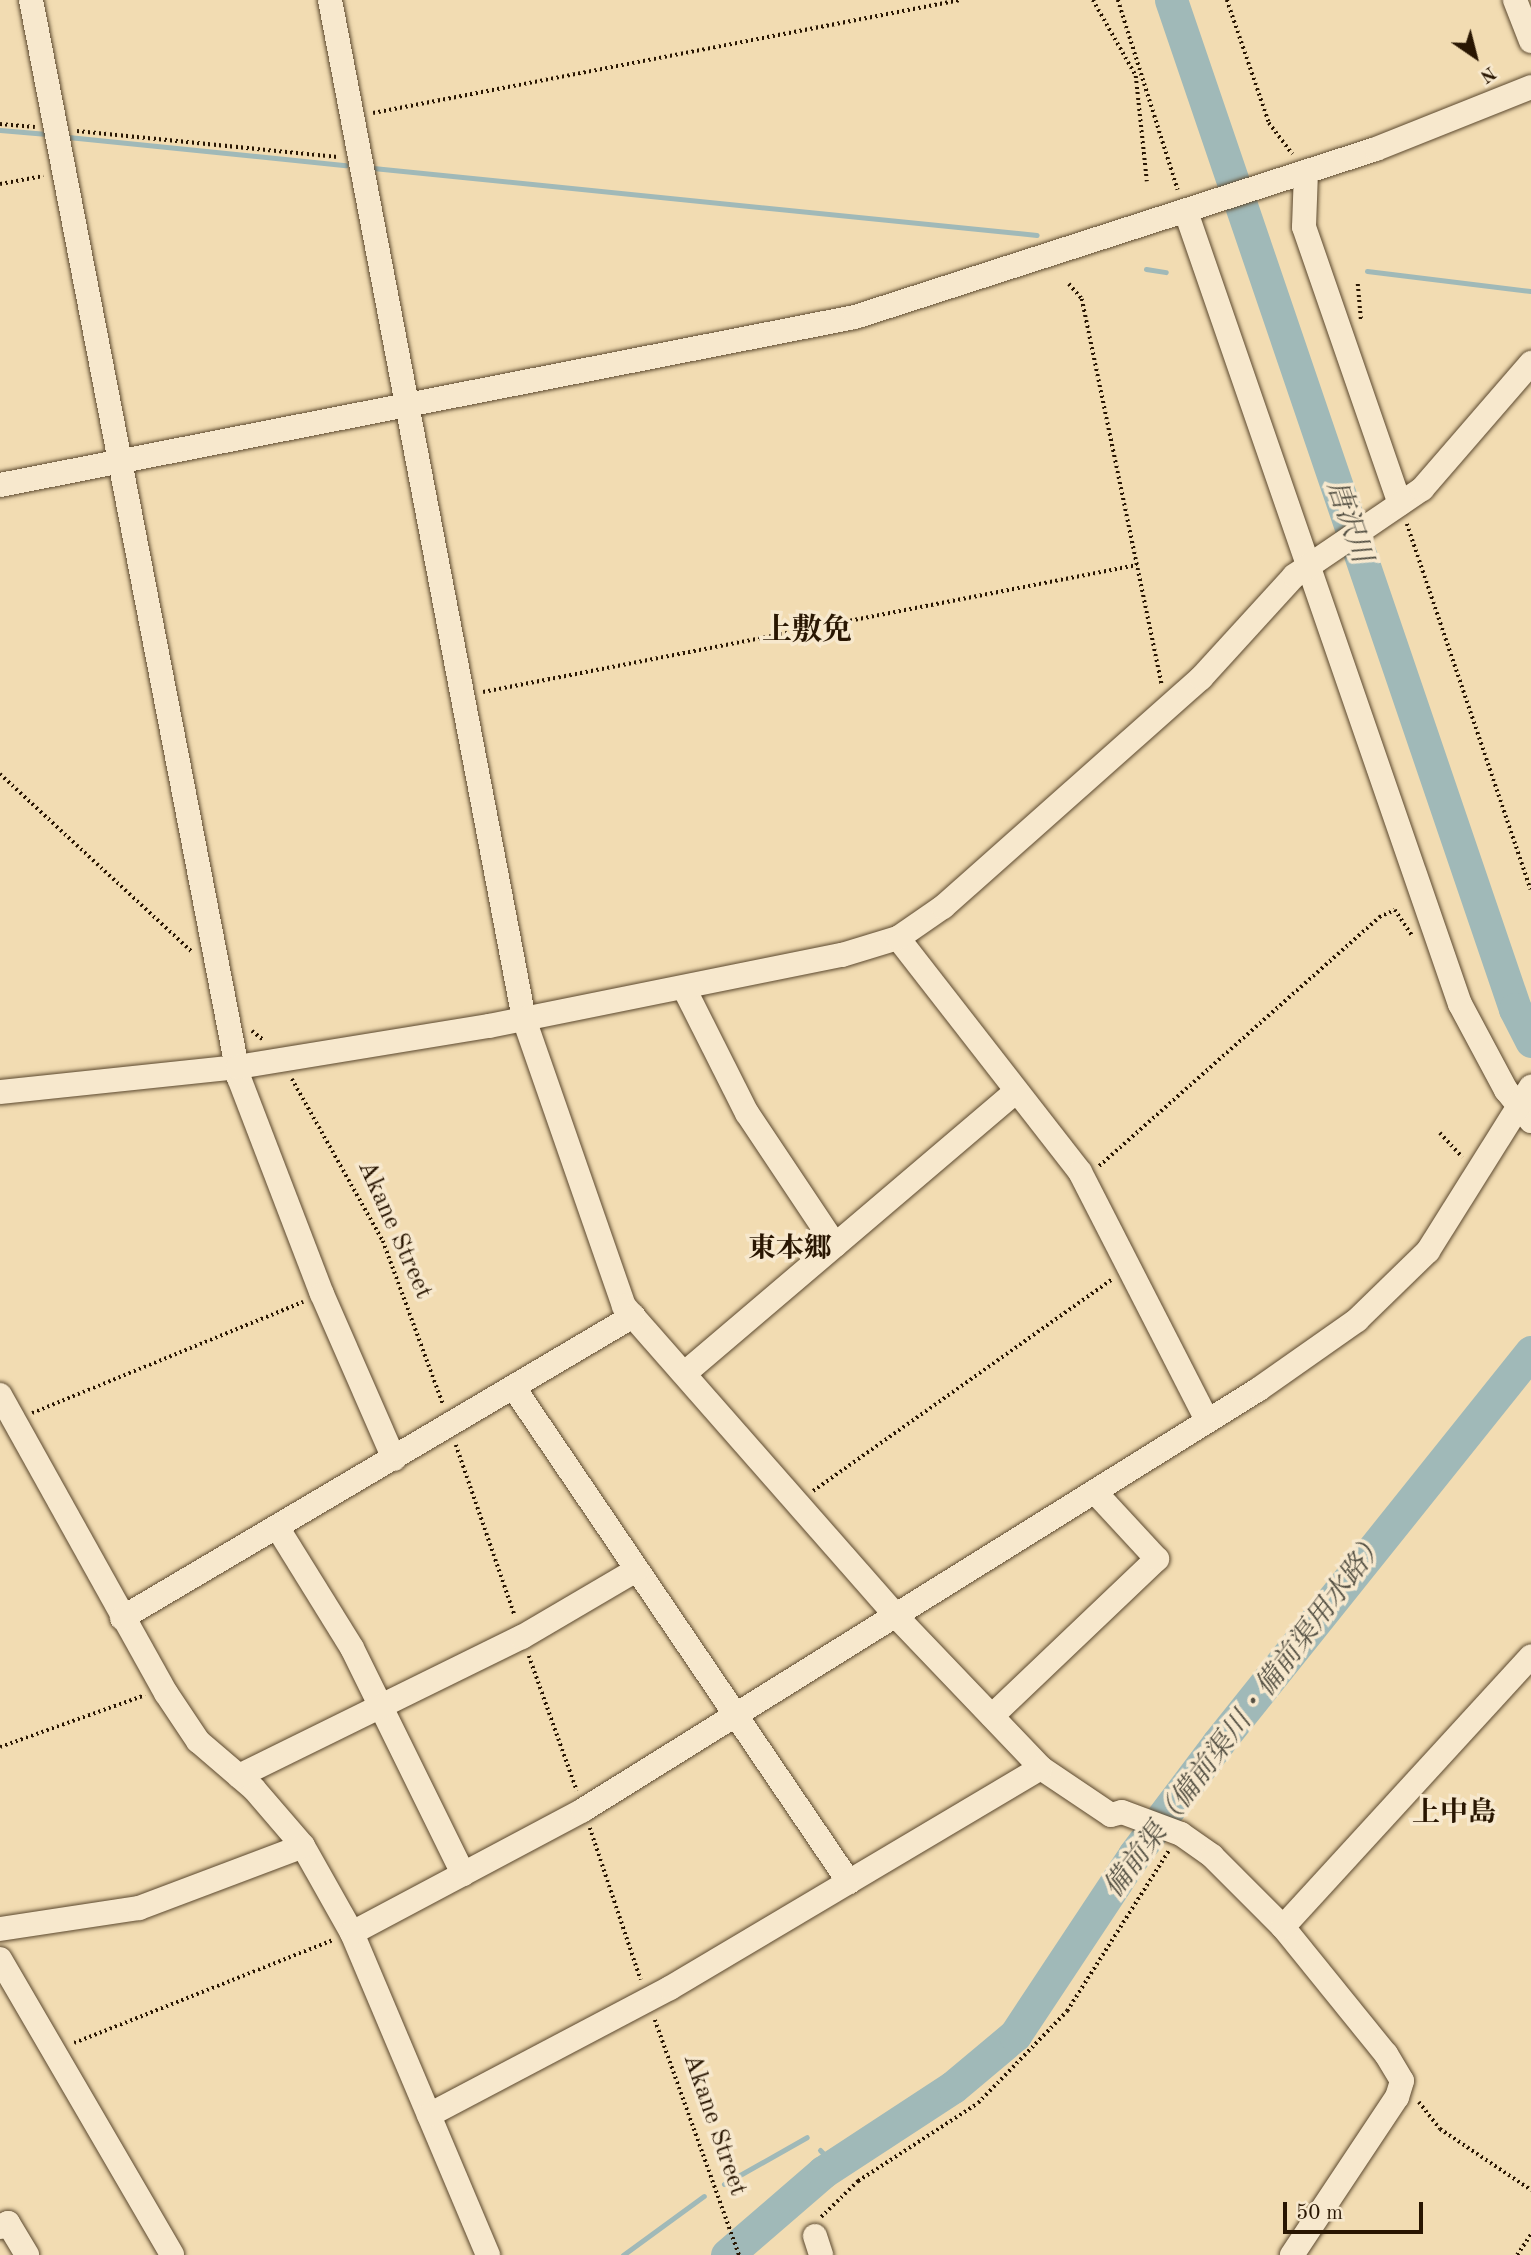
<!DOCTYPE html>
<html>
<head>
<meta charset="utf-8">
<style>
  body { margin:0 }
  #map { position:relative; width:1531px; height:2255px; overflow:hidden; background:#f2dcb2; font-family:"Old Standard TT","Noto Serif JP",serif }
  div>[style] { position:absolute }
  .stream>* { height:5px; margin:-2.5px; padding:0 2.5px; transform-origin:2.5px; border-radius:2.5px; background:#a0b9b8 }
  .river>* { height:33px; margin:-16.5px; padding:0 16.5px; transform-origin:16.5px; border-radius:16.5px; background:#a0b9b8 }
  .path>* { height:3.5px; margin-top:-1.75px; transform-origin:0; background:repeating-linear-gradient(90deg,#291602 0 2px,transparent 0 5.5px) }
  .roads { filter:drop-shadow(0 0 2px #5b482e) drop-shadow(0 0 2px #5b482e) }
  .minor>* { height:24px; margin:-12px; padding:0 12px; transform-origin:12px; border-radius:12px; background:#f7e8cd }
  span { translate:-50% -50%; white-space:nowrap; text-align:center; line-height:1.15; -webkit-text-stroke:7px #f7e8cd; paint-order:stroke }
  .street-label { font-size:26px; color:#291602 }
  .water-label { font-size:28px; color:#534f42; font-style:italic }
  .neighbourhood-label { font-size:28px; color:#291602; font-weight:700 }
  .quarter-label { font-size:30px; color:#291602; font-weight:700 }
  .north { position:absolute; left:1440px; top:21px; width:70px; height:70px; -webkit-text-stroke:5px #f7e8cd; paint-order:stroke; rotate:145deg; font-size:19px; font-weight:700; line-height:28px; text-align:center; color:#291602 }
  .north::after { content:''; display:block; margin:auto; width:24px; height:32px; background:#291602; clip-path:polygon(50% 0,100% 100%,50% 72%,0 100%) }
  .scale { position:absolute; left:1283px; top:2202px; width:140px; height:32px; box-sizing:border-box; border:4px solid #291602; border-top:0; padding-left:9px; font-size:21px; line-height:24px; white-space:nowrap; color:#291602; -webkit-text-stroke:5px #f7e8cd; paint-order:stroke }
</style>
</head>
<body>
<div id="map">
  <div class="stream">
    <div style="left:0;top:130px;width:47px;rotate:4.9deg"></div>
    <div style="left:68px;top:137px;width:279px;rotate:5.8deg"></div>
    <div style="left:373px;top:168px;width:667px;rotate:5.76deg"></div>
    <div style="left:1146px;top:269px;width:20px;rotate:9deg"></div>
    <div style="left:1367px;top:271px;width:165px;rotate:7deg"></div>
    <div style="left:820px;top:2150px;width:19px;rotate:47deg"></div>
    <div style="left:724px;top:2184px;width:95px;rotate:-29.5deg"></div>
    <div style="left:623px;top:2255px;width:100px;rotate:-36.1deg"></div>
  </div>
  <div class="river">
    <div style="left:1171px;top:0;width:1066px;rotate:71.17deg"></div>
    <div style="left:1515px;top:1009px;width:36px;rotate:63deg"></div>
    <div style="left:727px;top:2255px;width:127px;rotate:-40.8deg"></div>
    <div style="left:823px;top:2172px;width:155px;rotate:-33.2deg"></div>
    <div style="left:953px;top:2087px;width:81px;rotate:-40deg"></div>
    <div style="left:1015px;top:2035px;width:216px;rotate:-56.5deg"></div>
    <div style="left:1134px;top:1855px;width:140px;rotate:-53.1deg"></div>
    <div style="left:1218px;top:1743px;width:501px;rotate:-51.32deg"></div>
  </div>
  <div class="path">
    <div style="left:1093px;top:0;width:87px;rotate:60.5deg"></div>
    <div style="left:1136px;top:76px;width:106px;rotate:84deg"></div>
    <div style="left:1118px;top:0;width:199px;rotate:72.5deg"></div>
    <div style="left:1227px;top:0;width:130px;rotate:71.1deg"></div>
    <div style="left:1269px;top:123px;width:39px;rotate:53deg"></div>
    <div style="left:373px;top:113px;width:598px;rotate:-10.9deg"></div>
    <div style="left:0;top:124px;width:35px;rotate:5deg"></div>
    <div style="left:77px;top:131px;width:262px;rotate:5.7deg"></div>
    <div style="left:0;top:184px;width:44px;rotate:-10.5deg"></div>
    <div style="left:1069px;top:284px;width:20px;rotate:49deg"></div>
    <div style="left:1082px;top:299px;width:395px;rotate:78.3deg"></div>
    <div style="left:1358px;top:284px;width:38px;rotate:85deg"></div>
    <div style="left:1407px;top:524px;width:386px;rotate:71.3deg"></div>
    <div style="left:483px;top:692px;width:666px;rotate:-10.99deg"></div>
    <div style="left:0;top:774px;width:263px;rotate:42.8deg"></div>
    <div style="left:252px;top:1031px;width:16px;rotate:38deg"></div>
    <div style="left:292px;top:1079px;width:186px;rotate:60.7deg"></div>
    <div style="left:383px;top:1241px;width:174px;rotate:69.8deg"></div>
    <div style="left:1440px;top:1133px;width:33px;rotate:47deg"></div>
    <div style="left:1099px;top:1166px;width:375px;rotate:-41.6deg"></div>
    <div style="left:1379px;top:917px;width:17px;rotate:-24deg"></div>
    <div style="left:1395px;top:910px;width:30px;rotate:56deg"></div>
    <div style="left:32px;top:1413px;width:293px;rotate:-22.3deg"></div>
    <div style="left:456px;top:1445px;width:181px;rotate:71deg"></div>
    <div style="left:813px;top:1491px;width:367px;rotate:-35.3deg"></div>
    <div style="left:529px;top:1656px;width:143px;rotate:70.4deg"></div>
    <div style="left:0;top:1747px;width:154px;rotate:-19.7deg"></div>
    <div style="left:590px;top:1828px;width:160px;rotate:71.5deg"></div>
    <div style="left:655px;top:2020px;width:250px;rotate:70.3deg"></div>
    <div style="left:74px;top:2043px;width:279px;rotate:-21.7deg"></div>
    <div style="left:1419px;top:2102px;width:34px;rotate:52deg"></div>
    <div style="left:1440px;top:2129px;width:110px;rotate:33.8deg"></div>
    <div style="left:821px;top:2217px;width:52px;rotate:-44.2deg"></div>
    <div style="left:858px;top:2181px;width:143px;rotate:-33deg"></div>
    <div style="left:978px;top:2103px;width:128px;rotate:-45.9deg"></div>
    <div style="left:1067px;top:2011px;width:191px;rotate:-57.6deg"></div>
    <div style="left:1517px;top:2255px;width:25px;rotate:-56deg"></div>
  </div>
  <div class="roads">
    <div class="minor">
      <div style="left:31px;top:0;width:1098px;rotate:79.08deg"></div>
      <div style="left:239px;top:1078px;width:231px;rotate:69deg"></div>
      <div style="left:322px;top:1294px;width:180px;rotate:66.4deg"></div>
      <div style="left:330px;top:0;width:1037px;rotate:79.22deg"></div>
      <div style="left:524px;top:1019px;width:304px;rotate:70.8deg"></div>
      <div style="left:624px;top:1306px;width:411px;rotate:48.7deg"></div>
      <div style="left:895px;top:1615px;width:211px;rotate:46.3deg"></div>
      <div style="left:1041px;top:1768px;width:84px;rotate:33.9deg"></div>
      <div style="left:1111px;top:1815px;width:11px;rotate:-15deg"></div>
      <div style="left:1122px;top:1812px;width:63px;rotate:20.4deg"></div>
      <div style="left:1181px;top:1834px;width:38px;rotate:35deg"></div>
      <div style="left:1212px;top:1856px;width:100px;rotate:45deg"></div>
      <div style="left:1283px;top:1927px;width:164px;rotate:51deg"></div>
      <div style="left:1386px;top:2054px;width:31px;rotate:59deg"></div>
      <div style="left:1402px;top:2081px;width:17px;rotate:107deg"></div>
      <div style="left:1397px;top:2097px;width:190px;rotate:123.6deg"></div>
      <div style="left:1515px;top:0;width:44px;rotate:68.7deg"></div>
      <div style="left:1306px;top:172px;width:55px;rotate:92.1deg"></div>
      <div style="left:1304px;top:227px;width:293px;rotate:70.9deg"></div>
      <div style="left:1186px;top:212px;width:838px;rotate:70.92deg"></div>
      <div style="left:1460px;top:1004px;width:98px;rotate:61.9deg"></div>
      <div style="left:1506px;top:1090px;width:40px;rotate:51deg"></div>
      <div style="left:0;top:485px;width:871px;rotate:-11.12deg"></div>
      <div style="left:855px;top:317px;width:547px;rotate:-17.87deg"></div>
      <div style="left:1376px;top:149px;width:167px;rotate:-21.8deg"></div>
      <div style="left:898px;top:938px;width:296px;rotate:52.1deg"></div>
      <div style="left:1080px;top:1172px;width:279px;rotate:62.9deg"></div>
      <div style="left:684px;top:988px;width:140px;rotate:63.3deg"></div>
      <div style="left:747px;top:1113px;width:159px;rotate:56.3deg"></div>
      <div style="left:0;top:1092px;width:239px;rotate:-6deg"></div>
      <div style="left:238px;top:1067px;width:254px;rotate:-9.3deg"></div>
      <div style="left:489px;top:1026px;width:360px;rotate:-11.4deg"></div>
      <div style="left:842px;top:955px;width:59px;rotate:-16.9deg"></div>
      <div style="left:898px;top:938px;width:55px;rotate:-34.6deg"></div>
      <div style="left:943px;top:907px;width:345px;rotate:-41.6deg"></div>
      <div style="left:1201px;top:678px;width:138px;rotate:-47.6deg"></div>
      <div style="left:1294px;top:576px;width:155px;rotate:-34.2deg"></div>
      <div style="left:1422px;top:489px;width:167px;rotate:-49.1deg"></div>
      <div style="left:685px;top:1373px;width:435px;rotate:-40.4deg"></div>
      <div style="left:514px;top:1388px;width:597px;rotate:55.86deg"></div>
      <div style="left:0;top:1395px;width:341px;rotate:60.9deg"></div>
      <div style="left:166px;top:1693px;width:58px;rotate:56.3deg"></div>
      <div style="left:198px;top:1741px;width:74px;rotate:40.6deg"></div>
      <div style="left:254px;top:1789px;width:75px;rotate:49.3deg"></div>
      <div style="left:303px;top:1846px;width:100px;rotate:60.6deg"></div>
      <div style="left:352px;top:1933px;width:350px;rotate:67.1deg"></div>
      <div style="left:277px;top:1527px;width:142px;rotate:58.2deg"></div>
      <div style="left:352px;top:1648px;width:252px;rotate:63.8deg"></div>
      <div style="left:122px;top:1618px;width:594px;rotate:-30.58deg"></div>
      <div style="left:992px;top:1716px;width:228px;rotate:-43.6deg"></div>
      <div style="left:1157px;top:1559px;width:91px;rotate:-132.8deg"></div>
      <div style="left:239px;top:1776px;width:315px;rotate:-26.2deg"></div>
      <div style="left:522px;top:1637px;width:132px;rotate:-30.4deg"></div>
      <div style="left:1283px;top:1927px;width:367px;rotate:-47.5deg"></div>
      <div style="left:0;top:1929px;width:141px;rotate:-8.6deg"></div>
      <div style="left:139px;top:1908px;width:175px;rotate:-20.7deg"></div>
      <div style="left:352px;top:1933px;width:262px;rotate:-28deg"></div>
      <div style="left:583px;top:1810px;width:796px;rotate:-31.91deg"></div>
      <div style="left:1259px;top:1389px;width:120px;rotate:-35.1deg"></div>
      <div style="left:1357px;top:1320px;width:99px;rotate:-44.2deg"></div>
      <div style="left:1428px;top:1251px;width:194px;rotate:-57.9deg"></div>
      <div style="left:0;top:1959px;width:342px;rotate:59.8deg"></div>
      <div style="left:429px;top:2115px;width:272px;rotate:-27.8deg"></div>
      <div style="left:670px;top:1988px;width:431px;rotate:-30.7deg"></div>
      <div style="left:0;top:2227px;width:9px;rotate:-27deg"></div>
      <div style="left:8px;top:2223px;width:37px;rotate:59deg"></div>
      <div style="left:815px;top:2236px;width:20px;rotate:72deg"></div>
    </div>
  </div>
  <div class="street-label">
    <span style="left:394px;top:1230px;rotate:66deg">Akane Street</span>
    <span style="left:714px;top:2125px;rotate:71deg">Akane Street</span>
  </div>
  <div class="water-label">
    <span style="left:1348px;top:522px;rotate:71deg">唐沢川</span>
    <span style="left:1246px;top:1716px;rotate:-53deg">備前渠（備前渠川・備前渠用水路）</span>
  </div>
  <div class="neighbourhood-label">
    <span style="left:790px;top:1250px">東本郷</span>
    <span style="left:1454px;top:1814px">上中島</span>
  </div>
  <div class="quarter-label">
    <span style="left:807px;top:631px">上敷免</span>
  </div>
  <div class="north">N</div>
  <div class="scale">50 m</div>
</div>
</body>
</html>
